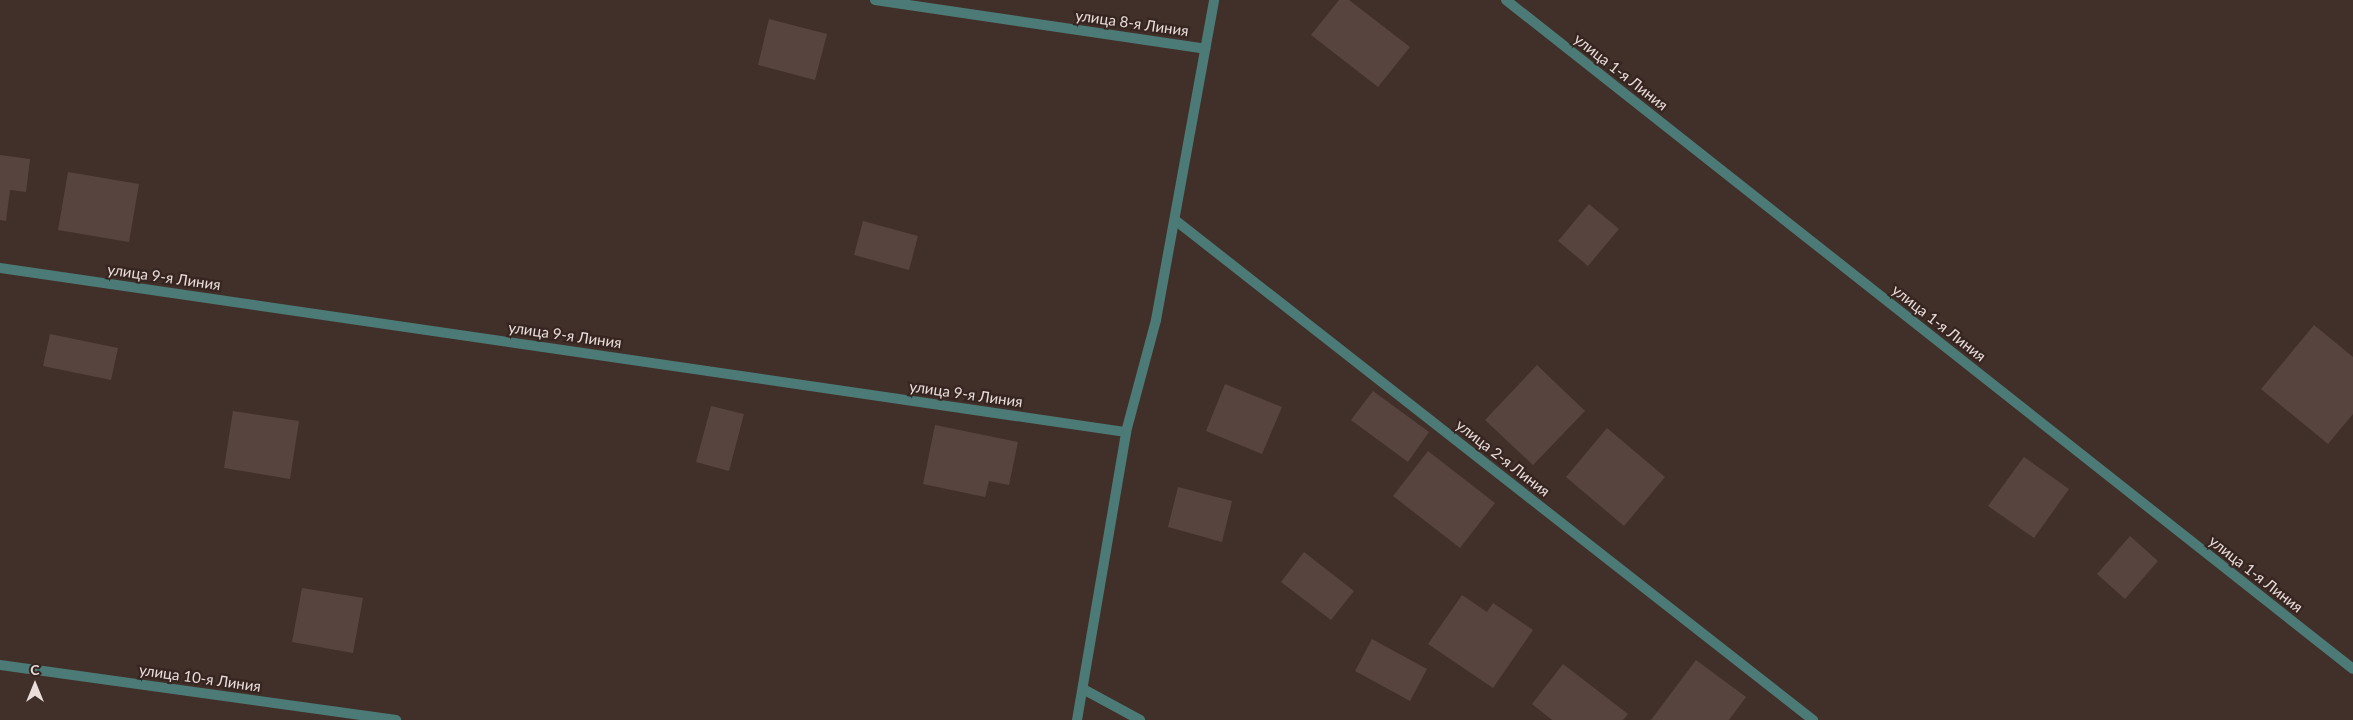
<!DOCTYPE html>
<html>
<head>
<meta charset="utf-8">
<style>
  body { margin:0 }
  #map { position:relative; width:2353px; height:720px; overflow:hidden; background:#412f29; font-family:Lato,sans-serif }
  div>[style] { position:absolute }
  .building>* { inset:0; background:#58443f }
  .street>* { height:10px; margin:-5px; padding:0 5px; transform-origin:5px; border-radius:5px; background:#4c7a76 }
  span { translate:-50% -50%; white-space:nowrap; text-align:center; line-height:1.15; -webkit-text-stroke:4.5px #362520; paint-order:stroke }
  .street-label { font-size:15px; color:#eaddda }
  .north { position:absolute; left:10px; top:660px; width:50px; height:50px; -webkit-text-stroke:4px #362520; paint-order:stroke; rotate:0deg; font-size:14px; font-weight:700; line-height:20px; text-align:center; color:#eaddda }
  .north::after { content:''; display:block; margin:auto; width:18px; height:22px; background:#eaddda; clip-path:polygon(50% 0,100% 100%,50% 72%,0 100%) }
</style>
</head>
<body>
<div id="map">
  <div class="building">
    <div style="clip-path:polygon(1339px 0,1349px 0,1410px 47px,1378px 87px,1311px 35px)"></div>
    <div style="clip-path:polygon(769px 19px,827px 34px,815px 80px,758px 65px)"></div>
    <div style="clip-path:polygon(0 155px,30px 159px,26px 192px,10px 190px,6px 221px,0 220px)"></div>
    <div style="clip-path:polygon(68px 172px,139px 184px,129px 242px,58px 230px)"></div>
    <div style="clip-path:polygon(1589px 204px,1619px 229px,1588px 266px,1558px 241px)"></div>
    <div style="clip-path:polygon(863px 221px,918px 236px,909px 270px,854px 255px)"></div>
    <div style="clip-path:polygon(2314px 325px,2353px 357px,2353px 414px,2328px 444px,2261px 389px)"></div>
    <div style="clip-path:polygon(50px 334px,118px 348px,111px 380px,43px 366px)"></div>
    <div style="clip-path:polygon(1537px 365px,1585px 411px,1533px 465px,1485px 420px)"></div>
    <div style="clip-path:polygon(1225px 384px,1282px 407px,1262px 454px,1206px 431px)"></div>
    <div style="clip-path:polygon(1373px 391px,1429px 432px,1408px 462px,1351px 420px)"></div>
    <div style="clip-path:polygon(711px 406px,744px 414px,729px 471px,696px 462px)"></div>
    <div style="clip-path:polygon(233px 411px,299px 421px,290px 479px,224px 468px)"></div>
    <div style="clip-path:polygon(935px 425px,1018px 442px,1009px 485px,989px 481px,985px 497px,923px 484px)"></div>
    <div style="clip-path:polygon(1607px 428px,1665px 477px,1624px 526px,1566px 477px)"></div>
    <div style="clip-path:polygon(1428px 451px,1495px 503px,1460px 548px,1393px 496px)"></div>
    <div style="clip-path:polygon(2024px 457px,2069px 489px,2034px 538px,1988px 506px)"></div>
    <div style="clip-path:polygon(1178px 487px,1232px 501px,1222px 542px,1168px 527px)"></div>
    <div style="clip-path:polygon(2130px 536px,2158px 561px,2125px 599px,2097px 574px)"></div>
    <div style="clip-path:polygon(1304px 552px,1354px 591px,1331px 620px,1281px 582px)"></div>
    <div style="clip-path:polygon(302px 588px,363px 598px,353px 653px,292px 642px)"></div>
    <div style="clip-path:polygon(1462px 595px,1487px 612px,1493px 603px,1533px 630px,1493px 688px,1428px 644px)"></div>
    <div style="clip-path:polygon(1372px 639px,1427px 669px,1410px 701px,1355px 671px)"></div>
    <div style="clip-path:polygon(1696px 660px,1746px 697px,1729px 720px,1651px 720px)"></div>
    <div style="clip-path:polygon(1563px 664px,1628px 714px,1623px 720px,1552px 720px,1532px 704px)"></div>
  </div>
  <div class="street">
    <div style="left:875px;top:0;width:334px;rotate:8.4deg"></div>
    <div style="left:1506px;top:0;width:1079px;rotate:38.3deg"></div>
    <div style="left:1175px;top:220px;width:811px;rotate:38.09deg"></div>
    <div style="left:0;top:268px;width:1138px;rotate:8.29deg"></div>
    <div style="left:0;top:665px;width:400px;rotate:7.9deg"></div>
    <div style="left:1083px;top:689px;width:65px;rotate:28.5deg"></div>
    <div style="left:1077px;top:720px;width:292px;rotate:-80.3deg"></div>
    <div style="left:1126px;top:432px;width:116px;rotate:-75deg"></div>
    <div style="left:1156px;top:320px;width:325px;rotate:-79.7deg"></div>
  </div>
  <div class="street-label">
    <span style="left:1132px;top:23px;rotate:8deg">улица 8-я Линия</span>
    <span style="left:1621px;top:72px;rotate:38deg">улица 1-я Линия</span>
    <span style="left:164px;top:277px;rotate:8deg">улица 9-я Линия</span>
    <span style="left:1939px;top:323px;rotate:38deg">улица 1-я Линия</span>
    <span style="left:565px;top:335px;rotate:8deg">улица 9-я Линия</span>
    <span style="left:966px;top:394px;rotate:8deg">улица 9-я Линия</span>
    <span style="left:1503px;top:458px;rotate:38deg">улица 2-я Линия</span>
    <span style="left:2256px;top:574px;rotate:38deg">улица 1-я Линия</span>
    <span style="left:200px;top:678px;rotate:8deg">улица 10-я Линия</span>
  </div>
  <div class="north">С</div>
</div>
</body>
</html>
